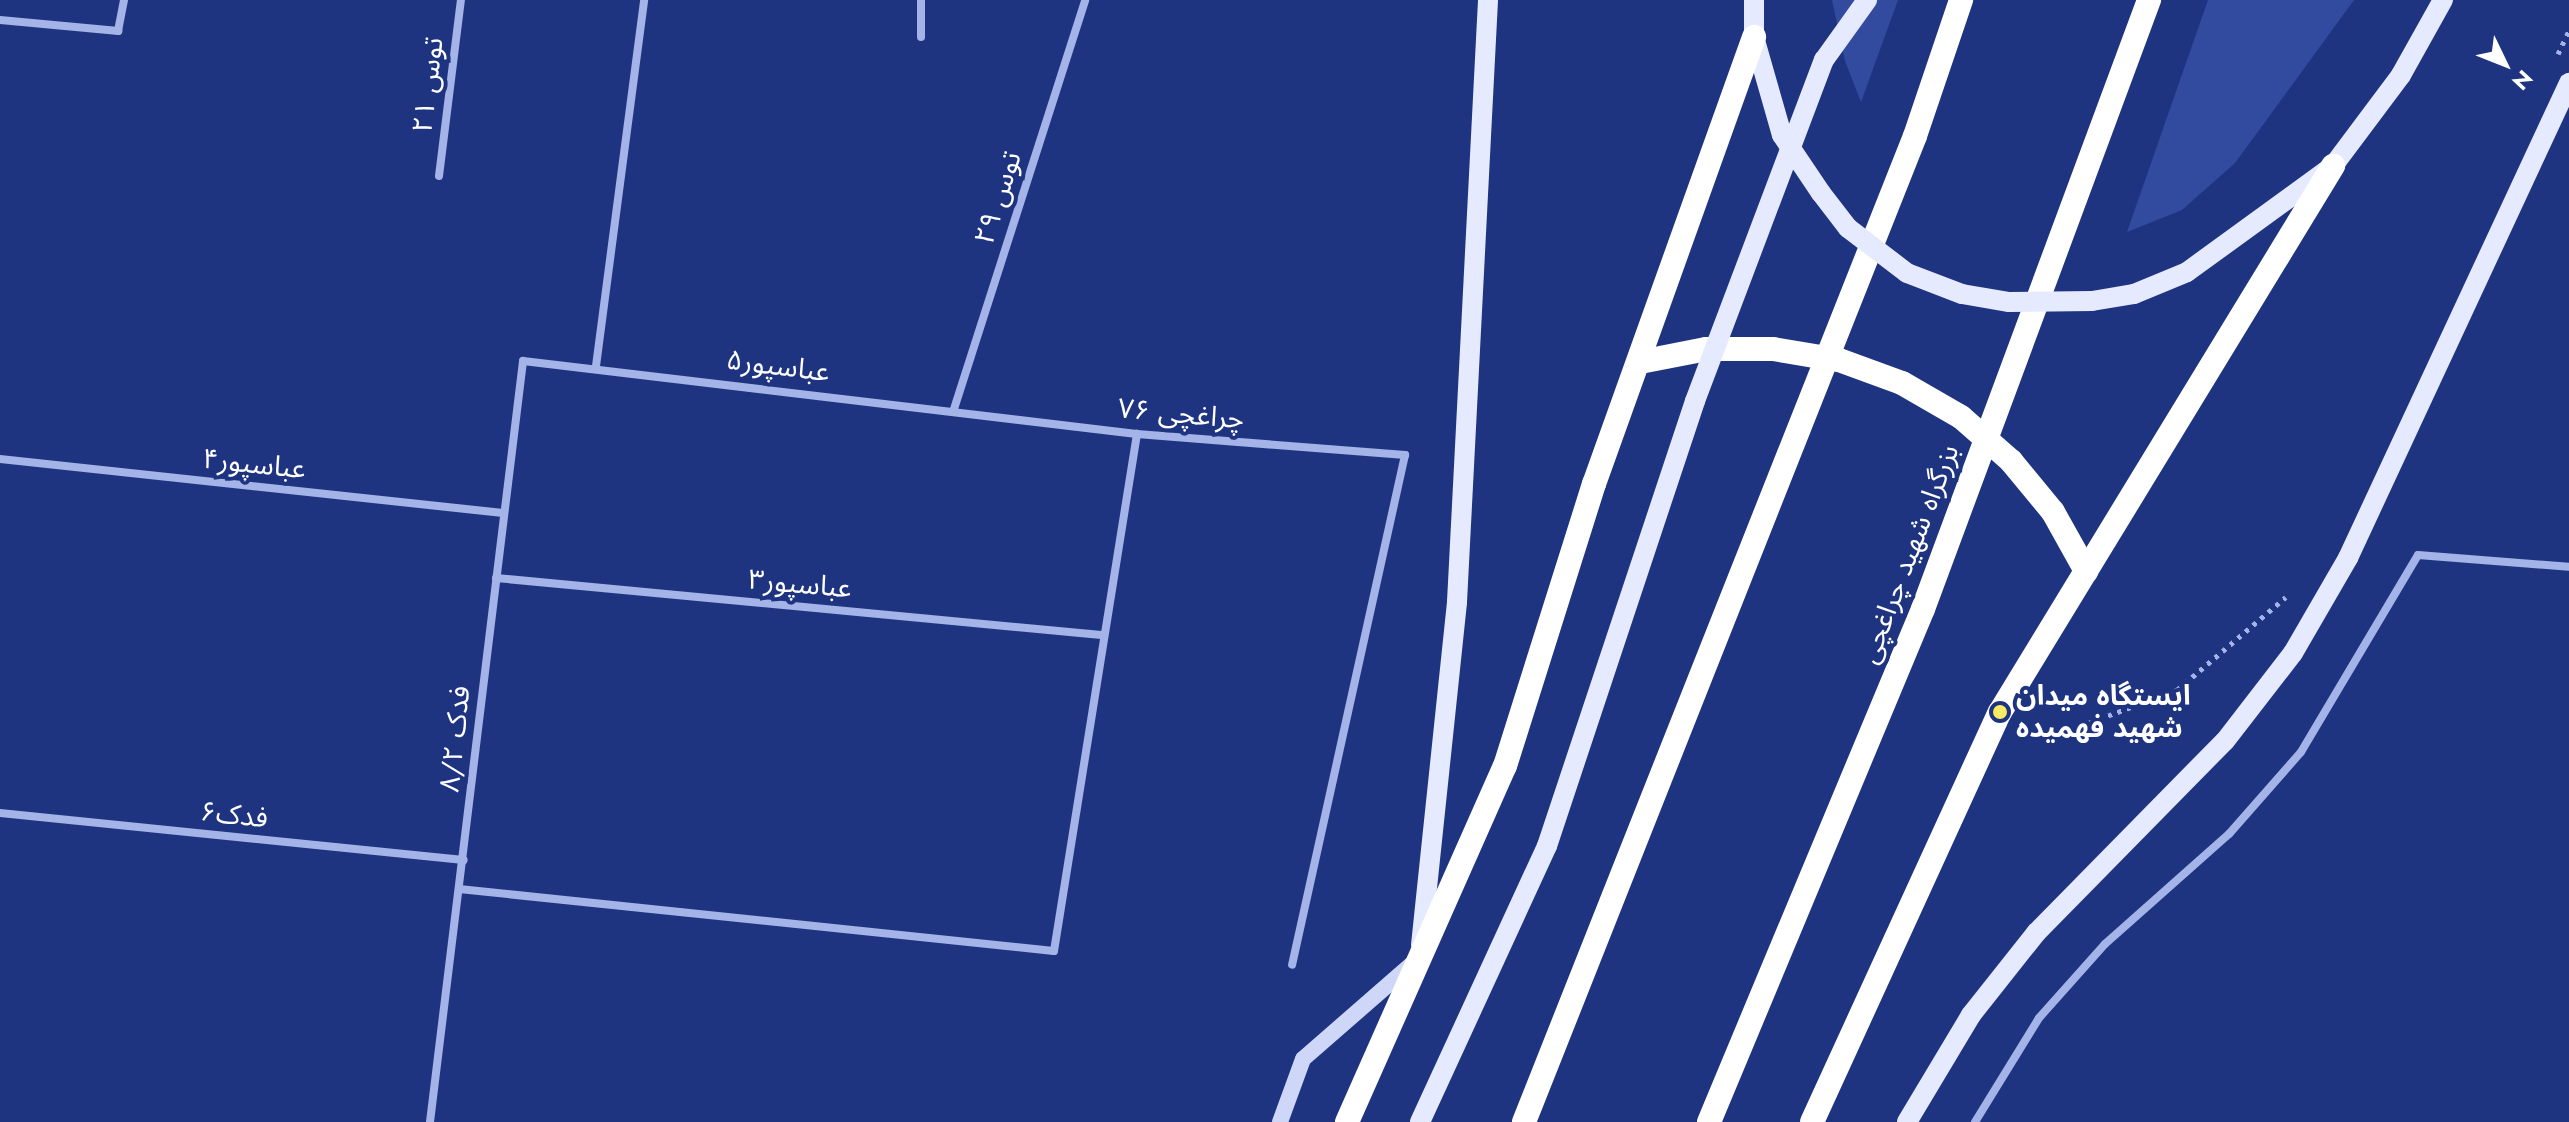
<!DOCTYPE html>
<html>
<head>
<meta charset="utf-8">
<style>
  body { margin:0 }
  #map { position:relative; width:2569px; height:1122px; overflow:hidden; background:#1f3480; font-family:Jost,"Noto Sans Arabic",sans-serif }
  div>[style] { position:absolute }
  .green>* { inset:0; background:#324b9f }
  .path>* { height:5px; margin-top:-2.5px; transform-origin:0; background:repeating-linear-gradient(90deg,#a4b4e8 0 4px,transparent 0 10px) }
  .street>* { height:8px; margin:-4px; padding:0 4px; transform-origin:4px; border-radius:4px; background:#a4b4e8 }
  .secondary>* { height:16px; margin:-8px; padding:0 8px; transform-origin:8px; border-radius:8px; background:#ced7f7 }
  .primary>* { height:20px; margin:-10px; padding:0 10px; transform-origin:10px; border-radius:10px; background:#e6eafe }
  .highway>* { height:24px; margin:-12px; padding:0 12px; transform-origin:12px; border-radius:12px; background:#fff }
  .primary-bridge>* { height:20px; margin:-10px; padding:0 10px; transform-origin:10px; border-radius:10px; background:#e6eafe }
  .highway-bridge>* { height:24px; margin:-12px; padding:0 12px; transform-origin:12px; border-radius:12px; background:#fff }
  .dots>* { width:22px; height:22px; translate:-50% -50%; box-sizing:border-box; border:4px solid #1f3480; border-radius:50% }
  span { translate:-50% -50%; white-space:nowrap; text-align:center; line-height:1.15; -webkit-text-stroke:8px #1f3480; paint-order:stroke }
  .street-label { font-size:28px; color:#fff }
  .poi-label { font-size:28px; color:#fff; font-weight:700 }
  .left { translate:0 -50%; text-align:left }
  .north { position:absolute; left:2465px; top:24px; width:80px; height:80px; -webkit-text-stroke:6px #1f3480; paint-order:stroke; rotate:133deg; font-size:22px; font-weight:700; line-height:32px; text-align:center; color:#fff }
  .north::after { content:''; display:block; margin:auto; width:28px; height:36px; background:#fff; clip-path:polygon(50% 0,100% 100%,50% 72%,0 100%) }
</style>
</head>
<body>
<div id="map">
  <div class="green">
    <div style="clip-path:polygon(1832px 0,1898px 0,1861px 102px,1845px 61px)"></div>
    <div style="clip-path:polygon(2208px 0,2354px 0,2235px 163px,2182px 210px,2127px 232px)"></div>
  </div>
  <div class="path">
    <div style="left:2558px;top:54px;width:26px;rotate:-65deg"></div>
    <div style="left:2080px;top:726px;width:103px;rotate:-20.4deg"></div>
    <div style="left:2177px;top:690px;width:143px;rotate:-40.5deg"></div>
  </div>
  <div class="street">
    <div style="left:0;top:20px;width:119px;rotate:5.3deg"></div>
    <div style="left:118px;top:31px;width:32px;rotate:-79deg"></div>
    <div style="left:921px;top:37px;width:37px;rotate:-90deg"></div>
    <div style="left:439px;top:176px;width:177px;rotate:-82.9deg"></div>
    <div style="left:596px;top:366px;width:369px;rotate:-82.5deg"></div>
    <div style="left:954px;top:409px;width:429px;rotate:-72.2deg"></div>
    <div style="left:0;top:459px;width:506px;rotate:6.13deg"></div>
    <div style="left:496px;top:578px;width:608px;rotate:5.38deg"></div>
    <div style="left:0;top:813px;width:466px;rotate:5.8deg"></div>
    <div style="left:459px;top:889px;width:598px;rotate:5.95deg"></div>
    <div style="left:1054px;top:951px;width:524px;rotate:-80.88deg"></div>
    <div style="left:430px;top:1122px;width:767px;rotate:-83.03deg"></div>
    <div style="left:523px;top:361px;width:618px;rotate:6.78deg"></div>
    <div style="left:1137px;top:434px;width:269px;rotate:4.5deg"></div>
    <div style="left:1405px;top:455px;width:522px;rotate:102.49deg"></div>
    <div style="left:1975px;top:1122px;width:122px;rotate:-58.4deg"></div>
    <div style="left:2039px;top:1018px;width:99px;rotate:-48.3deg"></div>
    <div style="left:2105px;top:944px;width:166px;rotate:-41.6deg"></div>
    <div style="left:2229px;top:834px;width:109px;rotate:-48.7deg"></div>
    <div style="left:2301px;top:752px;width:229px;rotate:-59.3deg"></div>
    <div style="left:2418px;top:555px;width:151px;rotate:4.5deg"></div>
  </div>
  <div class="secondary">
    <div style="left:1280px;top:1122px;width:67px;rotate:-69.9deg"></div>
    <div style="left:1303px;top:1059px;width:146px;rotate:-41.1deg"></div>
  </div>
  <div class="primary">
    <div style="left:1754px;top:0;width:37px;rotate:90deg"></div>
    <div style="left:1754px;top:37px;width:102px;rotate:74.1deg"></div>
    <div style="left:1782px;top:135px;width:70px;rotate:56.1deg"></div>
    <div style="left:2092px;top:301px;width:43px;rotate:-9.5deg"></div>
    <div style="left:2134px;top:294px;width:57px;rotate:-22.5deg"></div>
    <div style="left:2187px;top:272px;width:180px;rotate:-36deg"></div>
    <div style="left:2333px;top:166px;width:114px;rotate:-53.2deg"></div>
    <div style="left:2401px;top:75px;width:86px;rotate:-60.8deg"></div>
    <div style="left:1421px;top:945px;width:345px;rotate:-84deg"></div>
    <div style="left:1457px;top:602px;width:603px;rotate:-87.05deg"></div>
    <div style="left:1420px;top:1122px;width:304px;rotate:-65.3deg"></div>
    <div style="left:1547px;top:846px;width:469px;rotate:-71.6deg"></div>
    <div style="left:1907px;top:1122px;width:125px;rotate:-59.1deg"></div>
    <div style="left:1971px;top:1015px;width:105px;rotate:-51.6deg"></div>
    <div style="left:2036px;top:933px;width:269px;rotate:-45.5deg"></div>
    <div style="left:2225px;top:741px;width:111px;rotate:-52.3deg"></div>
    <div style="left:2293px;top:653px;width:110px;rotate:-59.9deg"></div>
    <div style="left:2348px;top:558px;width:524px;rotate:-65.05deg"></div>
  </div>
  <div class="highway">
    <div style="left:1640px;top:362px;width:67px;rotate:-11.1deg"></div>
    <div style="left:1706px;top:349px;width:67px"></div>
    <div style="left:2011px;top:461px;width:66px;rotate:50.5deg"></div>
    <div style="left:2053px;top:512px;width:68px;rotate:60.8deg"></div>
    <div style="left:1347px;top:1122px;width:389px;rotate:-66.1deg"></div>
    <div style="left:1505px;top:766px;width:296px;rotate:-72.5deg"></div>
    <div style="left:1594px;top:484px;width:475px;rotate:-70.3deg"></div>
    <div style="left:1524px;top:1122px;width:1061px;rotate:-68.37deg"></div>
    <div style="left:1915px;top:136px;width:144px;rotate:-71.3deg"></div>
    <div style="left:1709px;top:1122px;width:556px;rotate:-67.36deg"></div>
    <div style="left:1923px;top:609px;width:650px;rotate:-69.64deg"></div>
    <div style="left:1812px;top:1122px;width:451px;rotate:-65.4deg"></div>
    <div style="left:2000px;top:712px;width:640px;rotate:-58.62deg"></div>
  </div>
  <div class="primary-bridge">
    <div style="left:1821px;top:193px;width:44px;rotate:52.4deg"></div>
    <div style="left:1848px;top:228px;width:74px;rotate:37.3deg"></div>
    <div style="left:1907px;top:273px;width:59px;rotate:20.9deg"></div>
    <div style="left:1962px;top:294px;width:48px;rotate:9.7deg"></div>
    <div style="left:2009px;top:302px;width:83px;rotate:-0.7deg"></div>
    <div style="left:1695px;top:401px;width:365px;rotate:-69.3deg"></div>
    <div style="left:1824px;top:60px;width:74px;rotate:-54.4deg"></div>
  </div>
  <div class="highway-bridge">
    <div style="left:1773px;top:349px;width:67px;rotate:9.5deg"></div>
    <div style="left:1839px;top:360px;width:67px;rotate:20.1deg"></div>
    <div style="left:1902px;top:383px;width:68px;rotate:30deg"></div>
    <div style="left:1961px;top:417px;width:67px;rotate:41.3deg"></div>
  </div>
  <div class="dots">
    <div style="left:2000px;top:712px;background:#f7ec63"></div>
  </div>
  <div class="street-label">
    <span style="left:428px;top:85px;rotate:-83deg">توس ۲۱</span>
    <span style="left:998px;top:198px;rotate:-72deg">توس ۲۹</span>
    <span style="left:778px;top:366px;rotate:7deg">عباسپور۵</span>
    <span style="left:1181px;top:414px;rotate:5deg">چراغچی ۷۶</span>
    <span style="left:254px;top:464px;rotate:6deg">عباسپور۴</span>
    <span style="left:1909px;top:554px;rotate:-69deg">بزرگراه شهید چراغچی</span>
    <span style="left:800px;top:584px;rotate:5deg">عباسپور۳</span>
    <span style="left:455px;top:739px;rotate:-84deg">فدک ۸/۲</span>
    <span style="left:234px;top:815px;rotate:6deg">فدک۶</span>
  </div>
  <div class="poi-label">
    <span class="left" style="left:2016px;top:712px">ایستگاه میدان<br>شهید فهمیده</span>
  </div>
  <div class="north">N</div>
</div>
</body>
</html>
